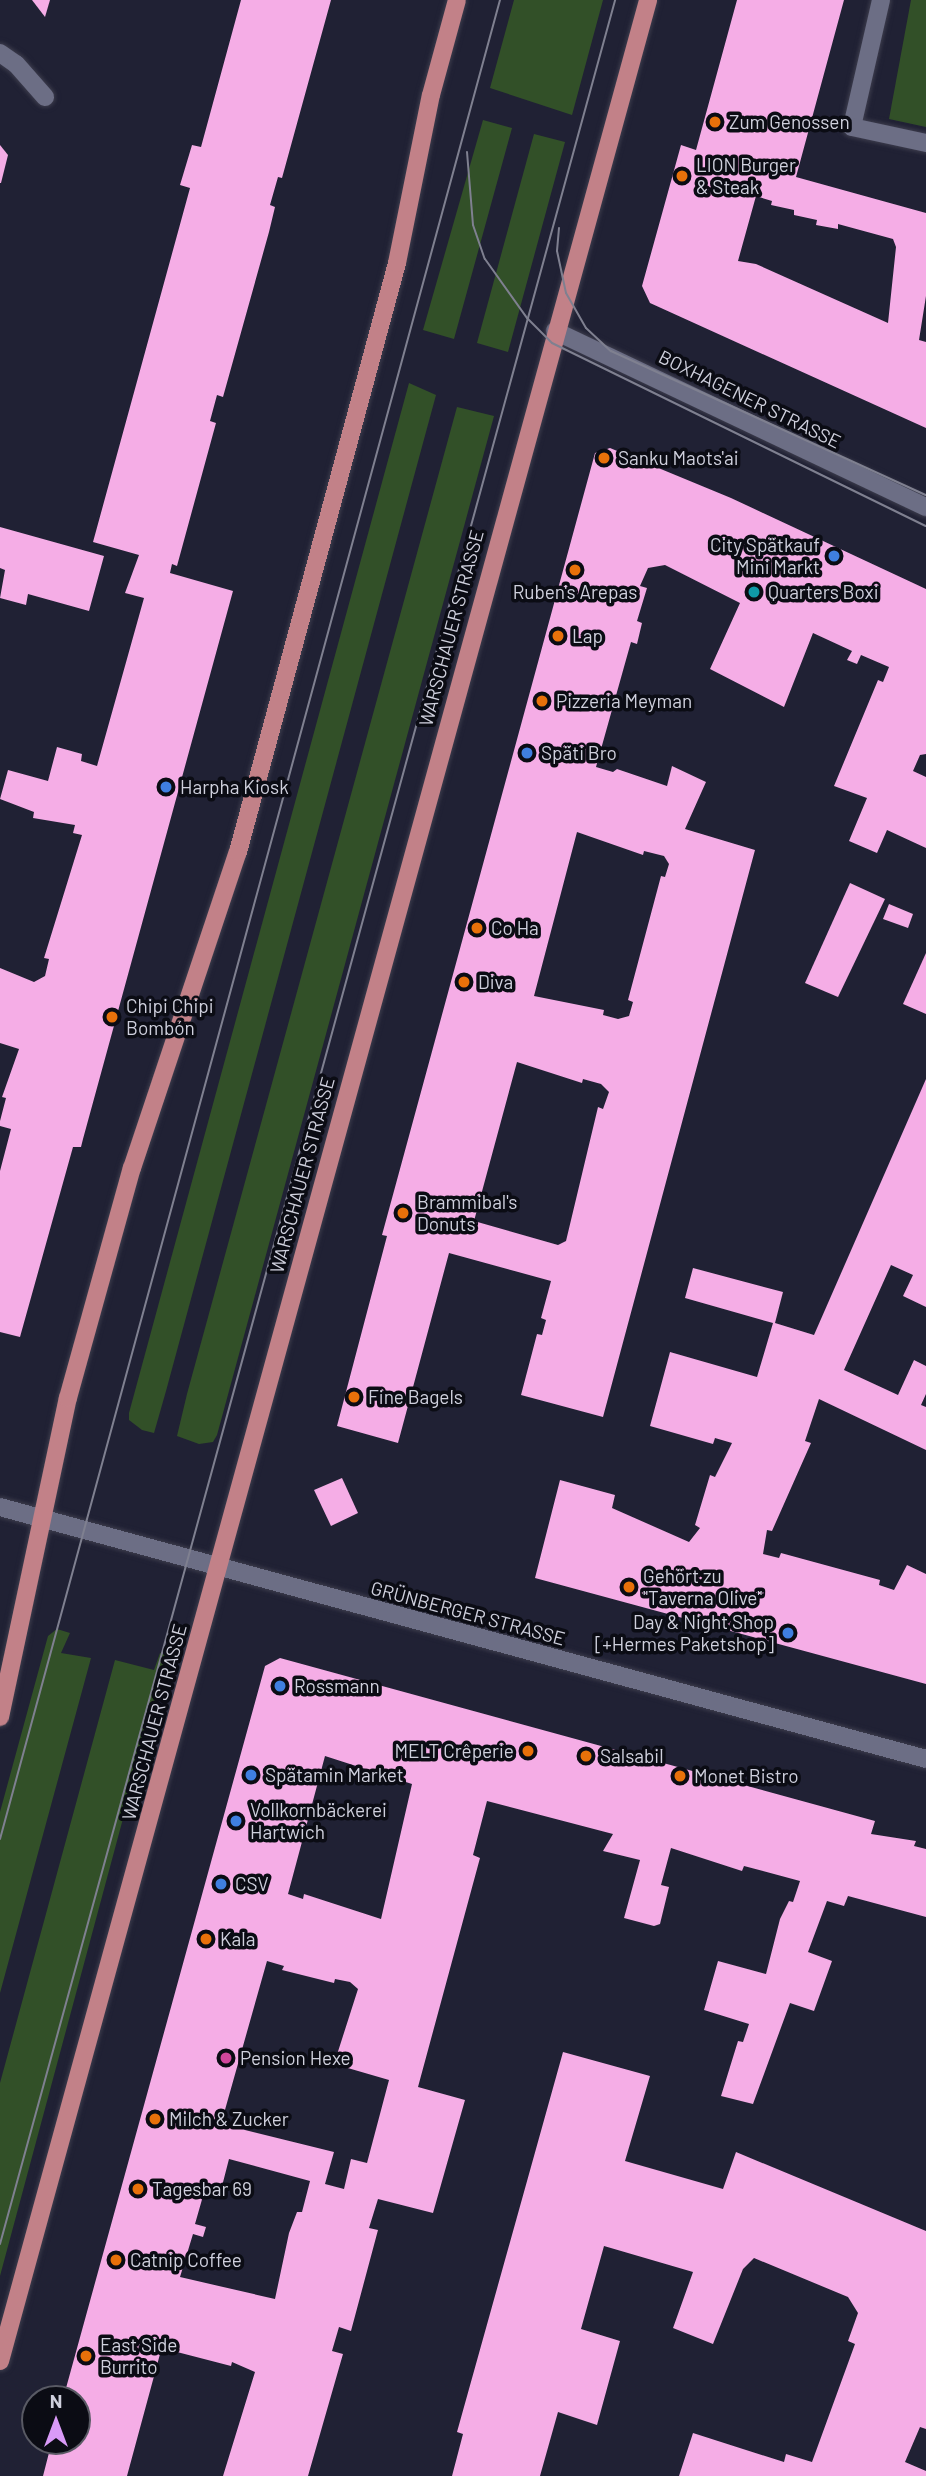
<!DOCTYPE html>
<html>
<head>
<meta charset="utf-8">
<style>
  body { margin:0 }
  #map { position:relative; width:926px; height:2476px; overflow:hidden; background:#202134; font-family:Barlow,sans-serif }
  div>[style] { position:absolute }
  .green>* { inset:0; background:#325028 }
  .building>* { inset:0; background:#f5ade6 }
  .roads { filter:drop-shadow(0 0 2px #3d3d4d) drop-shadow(0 0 2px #3d3d4d) }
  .service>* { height:18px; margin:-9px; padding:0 9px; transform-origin:9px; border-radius:9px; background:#6c6e85 }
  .tertiary>* { height:18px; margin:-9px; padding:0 9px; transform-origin:9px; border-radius:9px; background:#6c6e85 }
  .primary>* { height:18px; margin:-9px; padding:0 9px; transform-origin:9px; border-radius:9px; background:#c28188 }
  .tram>* { height:2px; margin:-1px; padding:0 1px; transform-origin:1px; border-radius:1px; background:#7f8090 }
  .dots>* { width:19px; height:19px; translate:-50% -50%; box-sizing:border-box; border:4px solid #0b0c14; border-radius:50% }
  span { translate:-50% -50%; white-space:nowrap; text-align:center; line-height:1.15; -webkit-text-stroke:7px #0b0c14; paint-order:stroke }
  .poi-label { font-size:19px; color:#cfd0dd }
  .left { translate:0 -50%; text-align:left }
  .right { translate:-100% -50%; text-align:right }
  .street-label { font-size:19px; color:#cfd0dd }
  .north { position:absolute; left:21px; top:2385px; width:70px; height:70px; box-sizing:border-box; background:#0b0c14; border:2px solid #595a64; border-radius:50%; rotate:0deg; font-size:19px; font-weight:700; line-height:28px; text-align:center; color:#cfd0dd }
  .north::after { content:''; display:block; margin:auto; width:24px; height:32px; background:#d99af7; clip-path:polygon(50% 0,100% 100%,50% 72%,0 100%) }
</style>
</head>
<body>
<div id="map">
  <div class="green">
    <div style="clip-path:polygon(514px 0,603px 0,572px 115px,490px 88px)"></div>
    <div style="clip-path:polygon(911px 0,926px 0,926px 127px,889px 119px)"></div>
    <div style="clip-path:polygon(483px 120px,512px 128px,454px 339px,423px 330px)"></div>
    <div style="clip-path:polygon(534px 134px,565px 142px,508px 352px,477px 343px)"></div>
    <div style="clip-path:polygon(409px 383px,436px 395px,166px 1391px,154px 1433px,142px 1430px,129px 1420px,129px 1413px)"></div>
    <div style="clip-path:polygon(457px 407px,494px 416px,217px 1435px,213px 1442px,199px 1444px,177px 1436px,187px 1394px)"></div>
    <div style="clip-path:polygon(57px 1629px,70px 1633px,61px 1653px,91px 1658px,0 1993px,0 1812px,48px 1636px)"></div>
    <div style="clip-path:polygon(160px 1653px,167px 1655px,0 2276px,0 2083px,115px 1660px,154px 1670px)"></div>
  </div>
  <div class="building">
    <div style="clip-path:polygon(32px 0,50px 0,45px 17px)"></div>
    <div style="clip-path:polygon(241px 0,331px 0,282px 178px,278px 177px,270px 205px,275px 207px,269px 232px,223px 397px,217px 395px,210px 421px,216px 423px,177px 566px,172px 564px,170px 573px,233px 591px,83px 1139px,81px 1147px,73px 1147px,20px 1337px,0 1332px,0 1171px,11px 1129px,0 1126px,0 1121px,6px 1098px,2px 1097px,19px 1049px,0 1043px,0 968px,34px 982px,45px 976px,49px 959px,44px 958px,82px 835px,73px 833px,75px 825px,33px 818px,34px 812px,0 799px,8px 770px,48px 781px,57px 747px,82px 754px,81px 761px,97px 766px,144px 598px,125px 593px,139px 555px,93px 542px,190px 188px,180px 185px,192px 145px,201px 147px)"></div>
    <div style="clip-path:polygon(evenodd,737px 0,844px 0,796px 177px,926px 213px,926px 296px,919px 340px,926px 342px,926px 428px,650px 303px,642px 286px,681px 145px,696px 150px,737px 0,756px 196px,772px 201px,771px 205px,794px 210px,794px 215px,817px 220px,816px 225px,838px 229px,838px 224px,893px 239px,896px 247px,888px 323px,756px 264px,738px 261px,756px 196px)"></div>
    <div style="clip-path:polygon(0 145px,8px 155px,1px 183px,0 183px)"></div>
    <div style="clip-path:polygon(evenodd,610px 448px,731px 498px,926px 589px,926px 754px,920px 755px,913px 771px,926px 777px,926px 848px,887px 830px,877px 853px,849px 841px,867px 798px,834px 786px,878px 680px,883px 682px,889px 667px,861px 655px,857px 664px,847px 660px,852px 651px,813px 633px,784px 707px,710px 669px,740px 603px,665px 565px,648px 568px,640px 586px,647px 588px,637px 621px,642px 623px,637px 644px,631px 642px,596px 767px,613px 772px,617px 769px,667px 786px,672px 766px,706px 782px,685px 829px,755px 850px,603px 1417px,521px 1395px,537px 1334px,542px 1335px,546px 1320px,541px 1318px,551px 1281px,449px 1253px,398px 1443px,337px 1426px,387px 1236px,382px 1235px,595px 453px,610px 448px,577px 832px,643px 855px,644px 851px,664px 856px,669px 864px,665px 877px,661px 876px,628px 1000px,633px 1002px,629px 1016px,618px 1019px,603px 1015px,604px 1010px,534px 996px,577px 832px,610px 448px,517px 1062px,582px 1083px,583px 1079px,601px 1084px,609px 1092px,603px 1109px,598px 1107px,566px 1241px,558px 1245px,474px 1221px,517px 1062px)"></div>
    <div style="clip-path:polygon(0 527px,104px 556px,89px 611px,28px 594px,26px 605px,0 598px,5px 570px,0 568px)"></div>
    <div style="clip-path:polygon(850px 883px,885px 899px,838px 997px,805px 983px)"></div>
    <div style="clip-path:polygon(889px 904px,913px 914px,908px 928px,883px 919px)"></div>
    <div style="clip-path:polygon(926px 953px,926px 1014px,903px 1004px)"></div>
    <div style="clip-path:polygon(926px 1079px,926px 1307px,903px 1296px,913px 1275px,891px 1265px,844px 1370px,898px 1395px,914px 1360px,926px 1366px,926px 1394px,921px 1405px,926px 1407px,926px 1450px,819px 1399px,805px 1441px,811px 1443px,772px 1531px,767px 1530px,763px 1554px,779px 1558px,781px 1553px,880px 1580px,879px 1585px,894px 1590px,907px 1565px,926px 1574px,926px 1684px,535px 1578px,560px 1480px,615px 1495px,612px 1508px,689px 1542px,700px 1528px,695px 1525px,710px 1475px,715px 1477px,732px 1443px,715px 1438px,713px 1444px,650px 1426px,670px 1352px,757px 1377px,773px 1323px,685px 1298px,693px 1268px,783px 1292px,775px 1323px,814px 1335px)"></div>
    <div style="clip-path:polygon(342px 1478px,358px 1513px,331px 1526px,314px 1490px)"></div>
    <div style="clip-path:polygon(evenodd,280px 1658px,875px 1821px,871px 1834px,916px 1841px,914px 1846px,926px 1849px,926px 1917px,848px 1896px,844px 1906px,827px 1901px,808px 1952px,832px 1961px,814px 2011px,790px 2003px,753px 2104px,721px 2096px,738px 2041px,743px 2042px,749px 2024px,704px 2010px,718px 1961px,766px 1974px,780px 1919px,789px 1901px,793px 1902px,800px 1881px,744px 1866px,742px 1871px,671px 1848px,661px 1885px,669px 1887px,660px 1924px,654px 1926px,624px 1918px,640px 1860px,603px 1851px,613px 1834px,487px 1801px,473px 1855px,480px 1858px,418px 2087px,465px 2100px,433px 2213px,378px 2199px,369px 2228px,378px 2230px,351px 2331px,339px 2327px,332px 2351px,343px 2354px,308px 2476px,223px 2476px,255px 2372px,232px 2362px,231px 2366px,177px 2352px,179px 2347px,163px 2343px,127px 2476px,43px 2476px,52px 2441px,77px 2441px,77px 2399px,63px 2399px,265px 1666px,280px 1658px,325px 1756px,412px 1784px,381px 1919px,304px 1894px,303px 1899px,288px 1894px,325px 1756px,280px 1658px,267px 1961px,284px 1966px,282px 1970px,334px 1983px,335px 1979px,350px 1982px,358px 1989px,334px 2064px,389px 2080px,367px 2163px,351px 2159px,344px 2189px,325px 2184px,334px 2152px,221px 2124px,267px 1961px,280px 1658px,229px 2159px,310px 2181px,302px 2212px,297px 2212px,289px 2233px,275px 2299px,180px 2277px,193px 2234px,203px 2237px,206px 2227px,195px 2224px,205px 2189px,220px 2194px,229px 2159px)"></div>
    <div style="clip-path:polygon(563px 2052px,650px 2076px,625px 2161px,723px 2189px,736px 2152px,926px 2231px,926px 2429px,920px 2427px,905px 2462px,926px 2471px,926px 2476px,679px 2476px,693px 2433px,784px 2462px,786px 2454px,812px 2462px,855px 2344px,848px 2341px,858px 2313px,848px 2297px,754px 2258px,743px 2269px,713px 2344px,673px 2328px,693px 2272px,604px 2246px,581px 2329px,620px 2341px,597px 2425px,558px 2412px,540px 2476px,452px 2476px,463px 2434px,457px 2432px)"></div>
  </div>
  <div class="roads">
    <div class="service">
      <div style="left:881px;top:0;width:130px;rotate:102.9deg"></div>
      <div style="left:852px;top:127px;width:76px;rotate:12.2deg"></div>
      <div style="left:0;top:53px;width:19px;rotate:35deg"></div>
      <div style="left:16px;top:64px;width:44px;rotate:48.7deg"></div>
    </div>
    <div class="tertiary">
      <div style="left:555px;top:331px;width:411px;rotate:25.4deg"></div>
      <div style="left:0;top:1507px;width:960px;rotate:15.22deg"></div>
    </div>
    <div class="primary">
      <div style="left:0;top:1717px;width:326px;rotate:-78deg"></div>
      <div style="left:68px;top:1398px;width:239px;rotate:-74.5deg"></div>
      <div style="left:132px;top:1168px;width:333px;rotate:-71.5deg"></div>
      <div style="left:238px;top:852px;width:610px;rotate:-74.89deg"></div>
      <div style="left:397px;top:263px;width:171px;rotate:-78.6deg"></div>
      <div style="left:431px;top:95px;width:98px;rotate:-74.7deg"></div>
      <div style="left:0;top:2361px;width:2448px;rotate:-74.65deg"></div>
    </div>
  </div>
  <div class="tram">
    <div style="left:467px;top:152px;width:73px;rotate:85.3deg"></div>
    <div style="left:473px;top:225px;width:36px;rotate:71deg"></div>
    <div style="left:485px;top:259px;width:72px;rotate:54.6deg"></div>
    <div style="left:527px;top:318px;width:35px;rotate:45deg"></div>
    <div style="left:552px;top:343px;width:416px;rotate:26.1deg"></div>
    <div style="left:559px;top:228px;width:23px;rotate:95deg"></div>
    <div style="left:557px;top:251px;width:43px;rotate:77.9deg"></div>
    <div style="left:566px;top:293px;width:40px;rotate:60.3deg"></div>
    <div style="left:586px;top:328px;width:34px;rotate:43deg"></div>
    <div style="left:611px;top:351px;width:346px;rotate:24.6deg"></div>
    <div style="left:0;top:1839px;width:1906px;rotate:-74.79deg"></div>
    <div style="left:0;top:2244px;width:2327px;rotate:-74.67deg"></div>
  </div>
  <div class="dots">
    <div style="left:715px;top:122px;background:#e8710a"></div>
    <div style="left:682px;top:176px;background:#e8710a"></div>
    <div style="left:604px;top:458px;background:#e8710a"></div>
    <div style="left:834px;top:556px;background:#3f7fe0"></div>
    <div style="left:575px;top:570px;background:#e8710a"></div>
    <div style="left:754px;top:592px;background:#0f9aa8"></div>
    <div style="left:558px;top:636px;background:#e8710a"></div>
    <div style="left:542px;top:701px;background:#e8710a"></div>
    <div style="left:527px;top:753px;background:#3f7fe0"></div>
    <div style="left:166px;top:787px;background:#3f7fe0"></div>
    <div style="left:477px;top:928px;background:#e8710a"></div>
    <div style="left:464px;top:982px;background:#e8710a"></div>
    <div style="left:112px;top:1017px;background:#e8710a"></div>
    <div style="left:403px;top:1213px;background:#e8710a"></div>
    <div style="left:354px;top:1397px;background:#e8710a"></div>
    <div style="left:629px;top:1587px;background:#e8710a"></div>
    <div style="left:788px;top:1633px;background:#3f7fe0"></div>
    <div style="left:280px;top:1686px;background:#3f7fe0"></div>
    <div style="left:528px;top:1751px;background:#e8710a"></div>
    <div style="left:586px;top:1756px;background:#e8710a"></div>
    <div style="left:251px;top:1775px;background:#3f7fe0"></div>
    <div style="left:680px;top:1776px;background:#e8710a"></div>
    <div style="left:236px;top:1821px;background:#3f7fe0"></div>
    <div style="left:221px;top:1884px;background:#3f7fe0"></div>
    <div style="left:206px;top:1939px;background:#e8710a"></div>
    <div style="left:226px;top:2058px;background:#d1479c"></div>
    <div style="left:155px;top:2119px;background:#e8710a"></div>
    <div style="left:138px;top:2189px;background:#e8710a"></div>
    <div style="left:116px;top:2260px;background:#e8710a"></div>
    <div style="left:86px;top:2356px;background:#e8710a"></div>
  </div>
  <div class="poi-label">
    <span class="left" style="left:729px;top:122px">Zum Genossen</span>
    <span class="left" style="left:696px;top:176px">LION Burger<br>&amp; Steak</span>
    <span class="left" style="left:618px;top:458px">Sanku Maots'ai</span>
    <span class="right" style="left:820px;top:556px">City Spätkauf<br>Mini Markt</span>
    <span style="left:575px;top:592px">Ruben's Arepas</span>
    <span class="left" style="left:768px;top:592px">Quarters Boxi</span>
    <span class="left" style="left:572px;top:636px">Lap</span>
    <span class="left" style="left:556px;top:701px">Pizzeria Meyman</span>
    <span class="left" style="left:541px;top:753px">Späti Bro</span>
    <span class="left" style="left:180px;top:787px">Harpha Kiosk</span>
    <span class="left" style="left:491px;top:928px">Co Ha</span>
    <span class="left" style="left:478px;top:982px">Diva</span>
    <span class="left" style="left:126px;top:1017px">Chipi Chipi<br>Bombón</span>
    <span class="left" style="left:417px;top:1213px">Brammibal's<br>Donuts</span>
    <span class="left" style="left:368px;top:1397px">Fine Bagels</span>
    <span class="left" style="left:643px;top:1587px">Gehört zu<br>"Taverna Olive"</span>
    <span class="right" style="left:774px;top:1633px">Day &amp; Night Shop<br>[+Hermes Paketshop]</span>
    <span class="left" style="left:294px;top:1686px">Rossmann</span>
    <span class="right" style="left:514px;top:1751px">MELT Crêperie</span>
    <span class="left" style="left:600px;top:1756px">Salsabil</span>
    <span class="left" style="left:265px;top:1775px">Spätamin Market</span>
    <span class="left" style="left:694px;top:1776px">Monet Bistro</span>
    <span class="left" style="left:250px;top:1821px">Vollkornbäckerei<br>Hartwich</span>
    <span class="left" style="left:235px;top:1884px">CSV</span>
    <span class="left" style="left:220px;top:1939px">Kala</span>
    <span class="left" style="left:240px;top:2058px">Pension Hexe</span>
    <span class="left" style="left:169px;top:2119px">Milch &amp; Zucker</span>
    <span class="left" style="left:152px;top:2189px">Tagesbar 69</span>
    <span class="left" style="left:130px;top:2260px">Catnip Coffee</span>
    <span class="left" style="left:100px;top:2356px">East Side<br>Burrito</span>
  </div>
  <div class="street-label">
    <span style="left:750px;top:399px;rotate:26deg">BOXHAGENER STRASSE</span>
    <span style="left:451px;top:628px;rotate:-75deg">WARSCHAUER STRASSE</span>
    <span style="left:302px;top:1175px;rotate:-75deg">WARSCHAUER STRASSE</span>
    <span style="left:468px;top:1613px;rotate:15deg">GRÜNBERGER STRASSE</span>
    <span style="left:154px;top:1722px;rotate:-75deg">WARSCHAUER STRASSE</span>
  </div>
  <div class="north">N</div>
</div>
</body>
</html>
